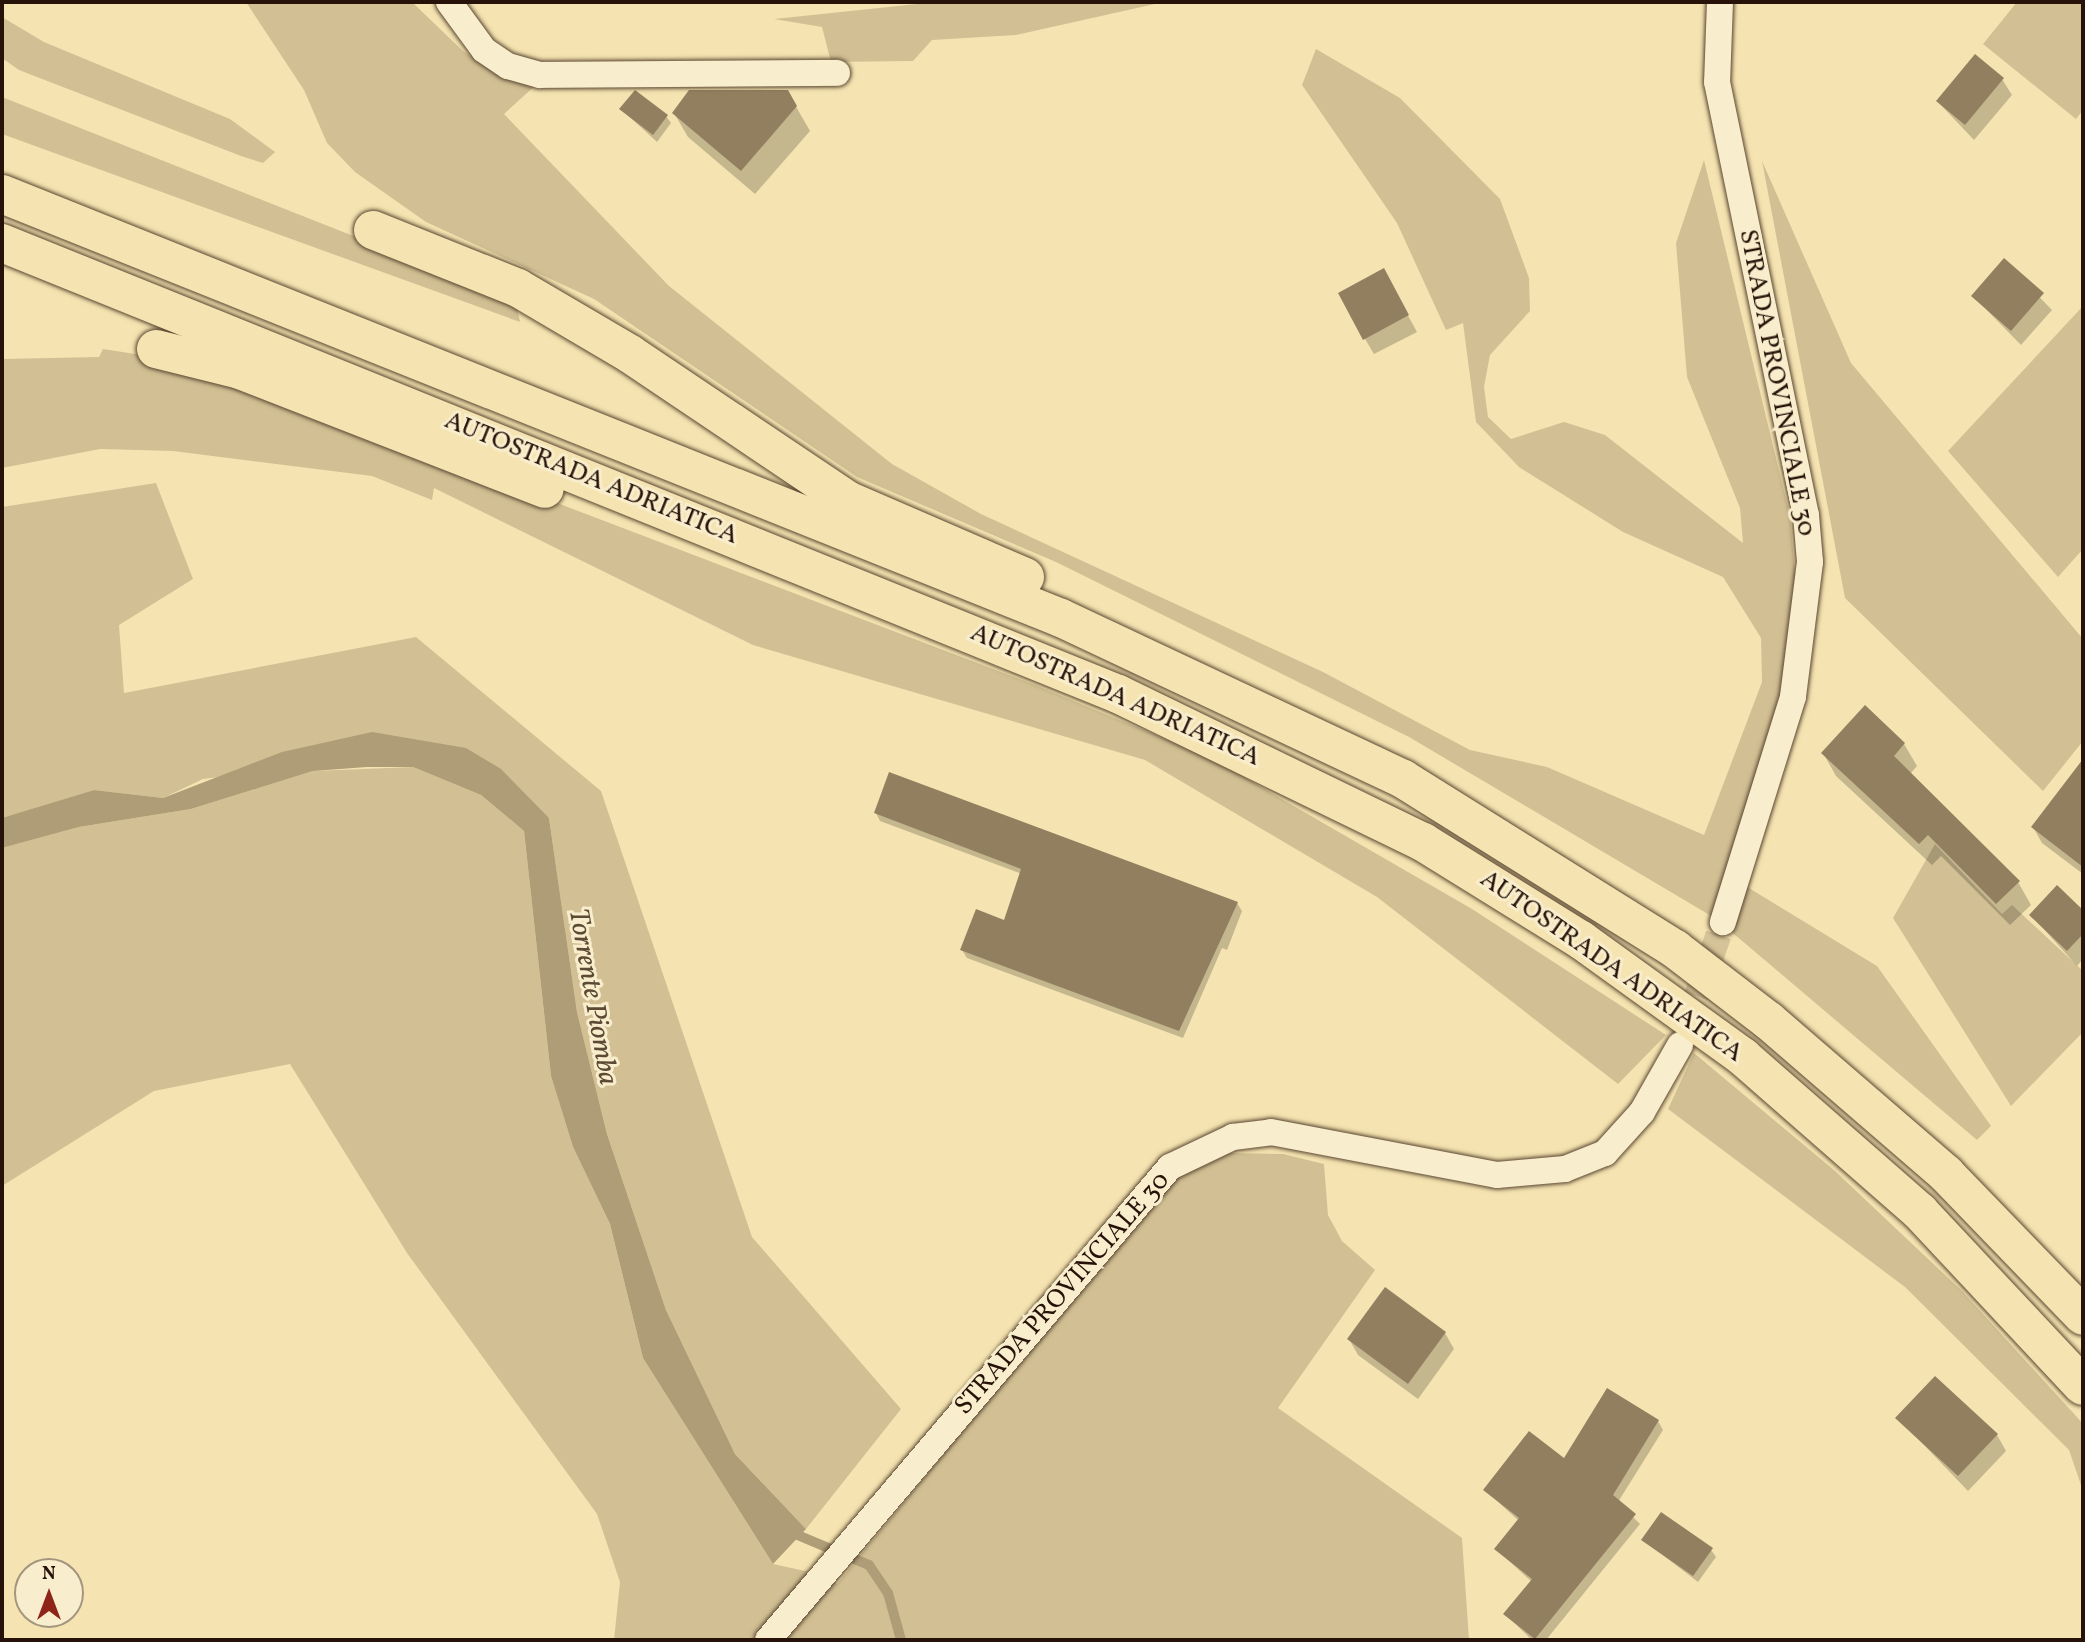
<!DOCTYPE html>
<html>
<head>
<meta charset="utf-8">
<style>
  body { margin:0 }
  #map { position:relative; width:2085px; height:1642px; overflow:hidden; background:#f5e4b1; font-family:Vollkorn,serif }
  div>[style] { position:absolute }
  .green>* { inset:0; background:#d2c094 }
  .water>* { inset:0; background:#af9d78 }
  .shadow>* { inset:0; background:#0003 }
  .stream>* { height:10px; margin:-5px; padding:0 5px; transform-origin:5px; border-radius:5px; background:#af9d78 }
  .building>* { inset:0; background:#927f60 }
  .street-tunnel>* { height:26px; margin-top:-13px; transform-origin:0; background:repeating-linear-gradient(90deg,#d6c498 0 26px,transparent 0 39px) }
  .roads { filter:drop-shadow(0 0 2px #5a4632) drop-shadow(0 0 2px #5a4632) }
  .street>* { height:26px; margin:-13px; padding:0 13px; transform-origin:13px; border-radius:13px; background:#f8edcc }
  .highway>* { height:38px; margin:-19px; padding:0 19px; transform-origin:19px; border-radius:19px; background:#f5e4b1 }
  span { translate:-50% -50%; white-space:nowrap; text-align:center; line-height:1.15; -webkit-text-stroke:6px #f8edcc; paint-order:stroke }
  .street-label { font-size:26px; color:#261208 }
  .water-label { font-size:28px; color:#5d4a35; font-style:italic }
  .frame { position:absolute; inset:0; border:4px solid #261208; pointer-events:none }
  .north { position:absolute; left:14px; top:1558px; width:70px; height:70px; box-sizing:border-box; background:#f8edcc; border:2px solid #a4957e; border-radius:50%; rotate:0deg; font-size:19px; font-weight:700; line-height:28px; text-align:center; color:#261208 }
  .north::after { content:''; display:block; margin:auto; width:24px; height:32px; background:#8f2418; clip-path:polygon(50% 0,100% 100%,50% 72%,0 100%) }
</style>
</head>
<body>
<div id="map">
  <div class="green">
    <div style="clip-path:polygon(246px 2px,412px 2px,463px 51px,500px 75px,537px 84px,504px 114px,669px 286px,892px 464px,981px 514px,1323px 672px,1470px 750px,1547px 767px,1704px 835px,1762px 682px,1761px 638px,1723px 577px,1623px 532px,1519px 467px,1476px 422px,1463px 323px,1446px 330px,1397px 223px,1302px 85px,1316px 49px,1400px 98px,1500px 199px,1529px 278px,1530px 311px,1490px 355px,1484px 387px,1488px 417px,1511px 439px,1564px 422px,1605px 435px,1743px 543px,1740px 508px,1687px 377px,1676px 243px,1704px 160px,1790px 516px,1797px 598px,1786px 687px,1718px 920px,1409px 737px,1056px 562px,857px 477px,594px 299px,426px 222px,355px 172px,327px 143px,304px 90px)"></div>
    <div style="clip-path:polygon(936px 2px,1164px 2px,1016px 35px,932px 40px,913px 61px,831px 62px,822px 27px,774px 19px)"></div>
    <div style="clip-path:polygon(2017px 2px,2083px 2px,2083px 110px,2076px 119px,1983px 44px)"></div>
    <div style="clip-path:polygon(2px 17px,44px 42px,230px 119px,275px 152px,263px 163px,241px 156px,19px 70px,2px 58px)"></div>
    <div style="clip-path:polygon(2px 97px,490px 290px,516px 302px,520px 322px,2px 134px)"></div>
    <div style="clip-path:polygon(1762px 161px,1851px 363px,2083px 639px,2083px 741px,2043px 791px,1845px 598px)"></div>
    <div style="clip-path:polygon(2083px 306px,2083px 549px,2058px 577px,1948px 451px)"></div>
    <div style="clip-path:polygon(103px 349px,187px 362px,1035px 685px,1211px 758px,1472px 909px,1666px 1035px,1618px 1084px,1377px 897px,1145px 760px,753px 645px,434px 488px,432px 500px,372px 476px,173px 451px,100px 449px,2px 468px,2px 359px,99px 357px)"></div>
    <div style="clip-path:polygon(156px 483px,193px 579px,119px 625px,124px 693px,416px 637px,601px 791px,752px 1237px,901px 1409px,806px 1529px,735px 1454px,666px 1310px,607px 1134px,577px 1012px,549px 818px,466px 748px,203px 779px,163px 798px,94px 790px,2px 818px,2px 507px)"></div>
    <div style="clip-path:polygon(413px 767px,481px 795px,524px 831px,551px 1076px,573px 1147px,610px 1224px,643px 1358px,773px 1564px,828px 1576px,837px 1584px,1148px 1206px,1185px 1171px,1226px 1153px,1283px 1154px,1324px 1164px,1328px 1215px,1342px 1241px,1375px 1270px,1278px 1408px,1462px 1538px,1469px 1640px,614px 1640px,620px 1582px,597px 1514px,407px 1253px,290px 1064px,154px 1091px,2px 1186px,2px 848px,79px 827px,191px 809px,313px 771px)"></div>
    <div style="clip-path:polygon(1935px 844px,2002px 914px,2012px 905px,2083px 971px,2083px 1032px,2011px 1106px,1893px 918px)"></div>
    <div style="clip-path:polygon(1744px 885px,1877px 966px,1991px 1126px,1977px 1140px,1728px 929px)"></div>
    <div style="clip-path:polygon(1694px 1053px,1835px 1171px,1962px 1291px,2076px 1416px,2083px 1424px,2083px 1491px,2069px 1450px,1905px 1287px,1668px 1109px)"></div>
  </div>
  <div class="water">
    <div style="clip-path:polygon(372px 732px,466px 748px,501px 769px,549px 818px,577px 1012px,607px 1134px,666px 1310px,735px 1454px,806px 1529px,773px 1564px,643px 1358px,610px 1224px,573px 1147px,551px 1076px,524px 831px,481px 795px,413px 767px,367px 767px,313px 771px,191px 809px,79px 827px,2px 848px,2px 818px,18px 813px,94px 790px,163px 798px,282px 752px)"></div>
  </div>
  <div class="shadow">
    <div style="clip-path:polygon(2002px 79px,2012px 95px,1974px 140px,1938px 102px)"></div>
    <div style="clip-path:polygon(787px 91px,810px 131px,755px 194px,688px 137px,674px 113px)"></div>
    <div style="clip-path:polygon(621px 109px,666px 116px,671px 123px,657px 142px)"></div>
    <div style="clip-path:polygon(2004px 261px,2052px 310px,2021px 345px,1973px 296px)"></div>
    <div style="clip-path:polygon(1383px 270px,1417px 332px,1374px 354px,1365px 339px)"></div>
    <div style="clip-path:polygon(1904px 744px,1917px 766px,1910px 774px,2018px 882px,2031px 905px,2010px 925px,1941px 856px,1932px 865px,1836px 776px,1823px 753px)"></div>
    <div style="clip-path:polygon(2069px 780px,2083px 791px,2083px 874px,2042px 843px,2033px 827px)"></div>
    <div style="clip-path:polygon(876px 813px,1237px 903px,1242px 911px,1227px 950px,1222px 948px,1183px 1038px,967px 958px,962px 950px,1005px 922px,1022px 874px,880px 821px)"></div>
    <div style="clip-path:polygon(2058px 888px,2083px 913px,2083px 959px,2077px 966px,2031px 915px)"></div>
    <div style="clip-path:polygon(1445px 1333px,1454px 1349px,1418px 1399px,1358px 1355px,1349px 1339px)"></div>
    <div style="clip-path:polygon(1898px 1418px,1997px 1435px,2006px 1451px,1968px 1491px)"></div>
    <div style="clip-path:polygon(1658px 1421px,1663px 1430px,1618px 1502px,1640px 1524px,1546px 1640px,1532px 1640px,1505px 1614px,1532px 1582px,1496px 1549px,1519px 1521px,1485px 1490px)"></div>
    <div style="clip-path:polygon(1643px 1540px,1711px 1550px,1716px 1557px,1698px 1582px)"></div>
  </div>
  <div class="stream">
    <div style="left:788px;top:1531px;width:88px;rotate:22.8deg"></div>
    <div style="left:869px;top:1565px;width:34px;rotate:56deg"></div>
    <div style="left:888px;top:1593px;width:49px;rotate:74.5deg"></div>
  </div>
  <div class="building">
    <div style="clip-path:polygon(1975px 54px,2004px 78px,1965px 125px,1936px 101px)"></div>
    <div style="clip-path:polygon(635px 90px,668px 115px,653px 135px,619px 109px)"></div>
    <div style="clip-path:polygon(689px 90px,788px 90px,797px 106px,741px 171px,672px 113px)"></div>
    <div style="clip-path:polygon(2004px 258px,2044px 293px,2011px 331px,1971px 296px)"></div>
    <div style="clip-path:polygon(1384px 268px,1409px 315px,1363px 340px,1338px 293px)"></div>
    <div style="clip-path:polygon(1865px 705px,1905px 743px,1894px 756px,2020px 881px,1996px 904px,1928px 835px,1919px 844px,1821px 753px)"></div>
    <div style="clip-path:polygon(2083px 759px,2083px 867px,2031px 827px)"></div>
    <div style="clip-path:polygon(889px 772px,1238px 902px,1179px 1031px,960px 950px,976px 909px,1004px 920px,1021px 869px,874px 813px)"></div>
    <div style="clip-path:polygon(2057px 885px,2083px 910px,2083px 934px,2067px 951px,2029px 915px)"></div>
    <div style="clip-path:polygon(1385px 1287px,1446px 1332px,1408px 1384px,1347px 1339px)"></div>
    <div style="clip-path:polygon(1935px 1376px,1998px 1434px,1958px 1476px,1895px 1418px)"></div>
    <div style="clip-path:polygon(1607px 1388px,1659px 1420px,1613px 1495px,1636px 1514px,1535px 1639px,1503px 1614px,1532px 1579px,1494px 1549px,1519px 1518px,1483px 1490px,1529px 1431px,1564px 1458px)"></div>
    <div style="clip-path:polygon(1661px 1512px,1713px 1548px,1693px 1576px,1641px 1540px)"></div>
  </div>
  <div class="street-tunnel">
    <div style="left:1684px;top:1033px;width:118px;rotate:-70.6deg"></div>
  </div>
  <div class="roads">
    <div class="street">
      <div style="left:449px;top:2px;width:59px;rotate:53.9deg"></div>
      <div style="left:484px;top:50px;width:29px;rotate:34deg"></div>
      <div style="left:508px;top:66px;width:33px;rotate:16deg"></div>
      <div style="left:540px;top:75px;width:297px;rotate:-0.4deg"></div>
      <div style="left:1720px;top:2px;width:80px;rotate:92.1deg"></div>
      <div style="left:1717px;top:82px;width:442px;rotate:78.4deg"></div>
      <div style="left:1806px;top:515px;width:47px;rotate:85.1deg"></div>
      <div style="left:1810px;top:562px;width:136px;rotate:97.2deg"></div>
      <div style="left:1793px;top:697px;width:236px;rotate:107.3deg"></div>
      <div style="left:768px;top:1640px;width:621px;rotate:-49.64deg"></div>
      <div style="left:1170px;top:1167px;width:70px;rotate:-25.5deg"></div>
      <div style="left:1233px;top:1137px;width:38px;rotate:-7deg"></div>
      <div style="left:1271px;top:1132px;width:230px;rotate:10.8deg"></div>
      <div style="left:1497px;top:1175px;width:68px;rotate:-5deg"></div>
      <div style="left:1565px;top:1169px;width:43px;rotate:-21.8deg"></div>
      <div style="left:1605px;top:1153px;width:55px;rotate:-47.9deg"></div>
      <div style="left:1642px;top:1112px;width:77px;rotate:-60.4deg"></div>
    </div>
    <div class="highway">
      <div style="left:2px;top:194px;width:1141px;rotate:21.82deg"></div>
      <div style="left:1061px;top:618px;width:378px;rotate:25.2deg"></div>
      <div style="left:1403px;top:779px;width:321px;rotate:32deg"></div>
      <div style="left:1675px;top:949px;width:118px;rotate:37.5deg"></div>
      <div style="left:1769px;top:1021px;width:234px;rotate:40.8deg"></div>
      <div style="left:1946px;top:1174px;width:197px;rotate:46deg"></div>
      <div style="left:373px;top:230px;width:156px;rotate:21.8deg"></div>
      <div style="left:518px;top:288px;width:130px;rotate:30.5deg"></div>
      <div style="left:630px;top:354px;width:262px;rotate:33.9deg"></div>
      <div style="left:847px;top:500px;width:194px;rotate:23.4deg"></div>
      <div style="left:2px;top:243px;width:1204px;rotate:22deg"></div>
      <div style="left:1118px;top:694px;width:339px;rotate:25.9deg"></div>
      <div style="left:1423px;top:842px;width:186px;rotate:31.8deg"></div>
      <div style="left:1581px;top:940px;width:200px;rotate:35.8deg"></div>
      <div style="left:1743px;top:1057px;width:235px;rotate:41.2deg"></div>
      <div style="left:1920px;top:1212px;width:238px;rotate:46.9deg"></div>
      <div style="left:156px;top:349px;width:87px;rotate:14deg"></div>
      <div style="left:240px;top:370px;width:327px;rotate:21.3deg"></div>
    </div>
  </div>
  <div class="street-label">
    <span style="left:1776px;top:383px;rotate:79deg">STRADA PROVINCIALE 30</span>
    <span style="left:591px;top:479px;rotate:22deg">AUTOSTRADA ADRIATICA</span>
    <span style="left:1115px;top:696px;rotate:24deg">AUTOSTRADA ADRIATICA</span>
    <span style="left:1611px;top:967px;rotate:35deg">AUTOSTRADA ADRIATICA</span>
    <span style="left:1063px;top:1294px;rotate:-49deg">STRADA PROVINCIALE 30</span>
  </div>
  <div class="water-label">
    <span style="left:592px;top:997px;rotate:80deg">Torrente Piomba</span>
  </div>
  <div class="frame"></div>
  <div class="north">N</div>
</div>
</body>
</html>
